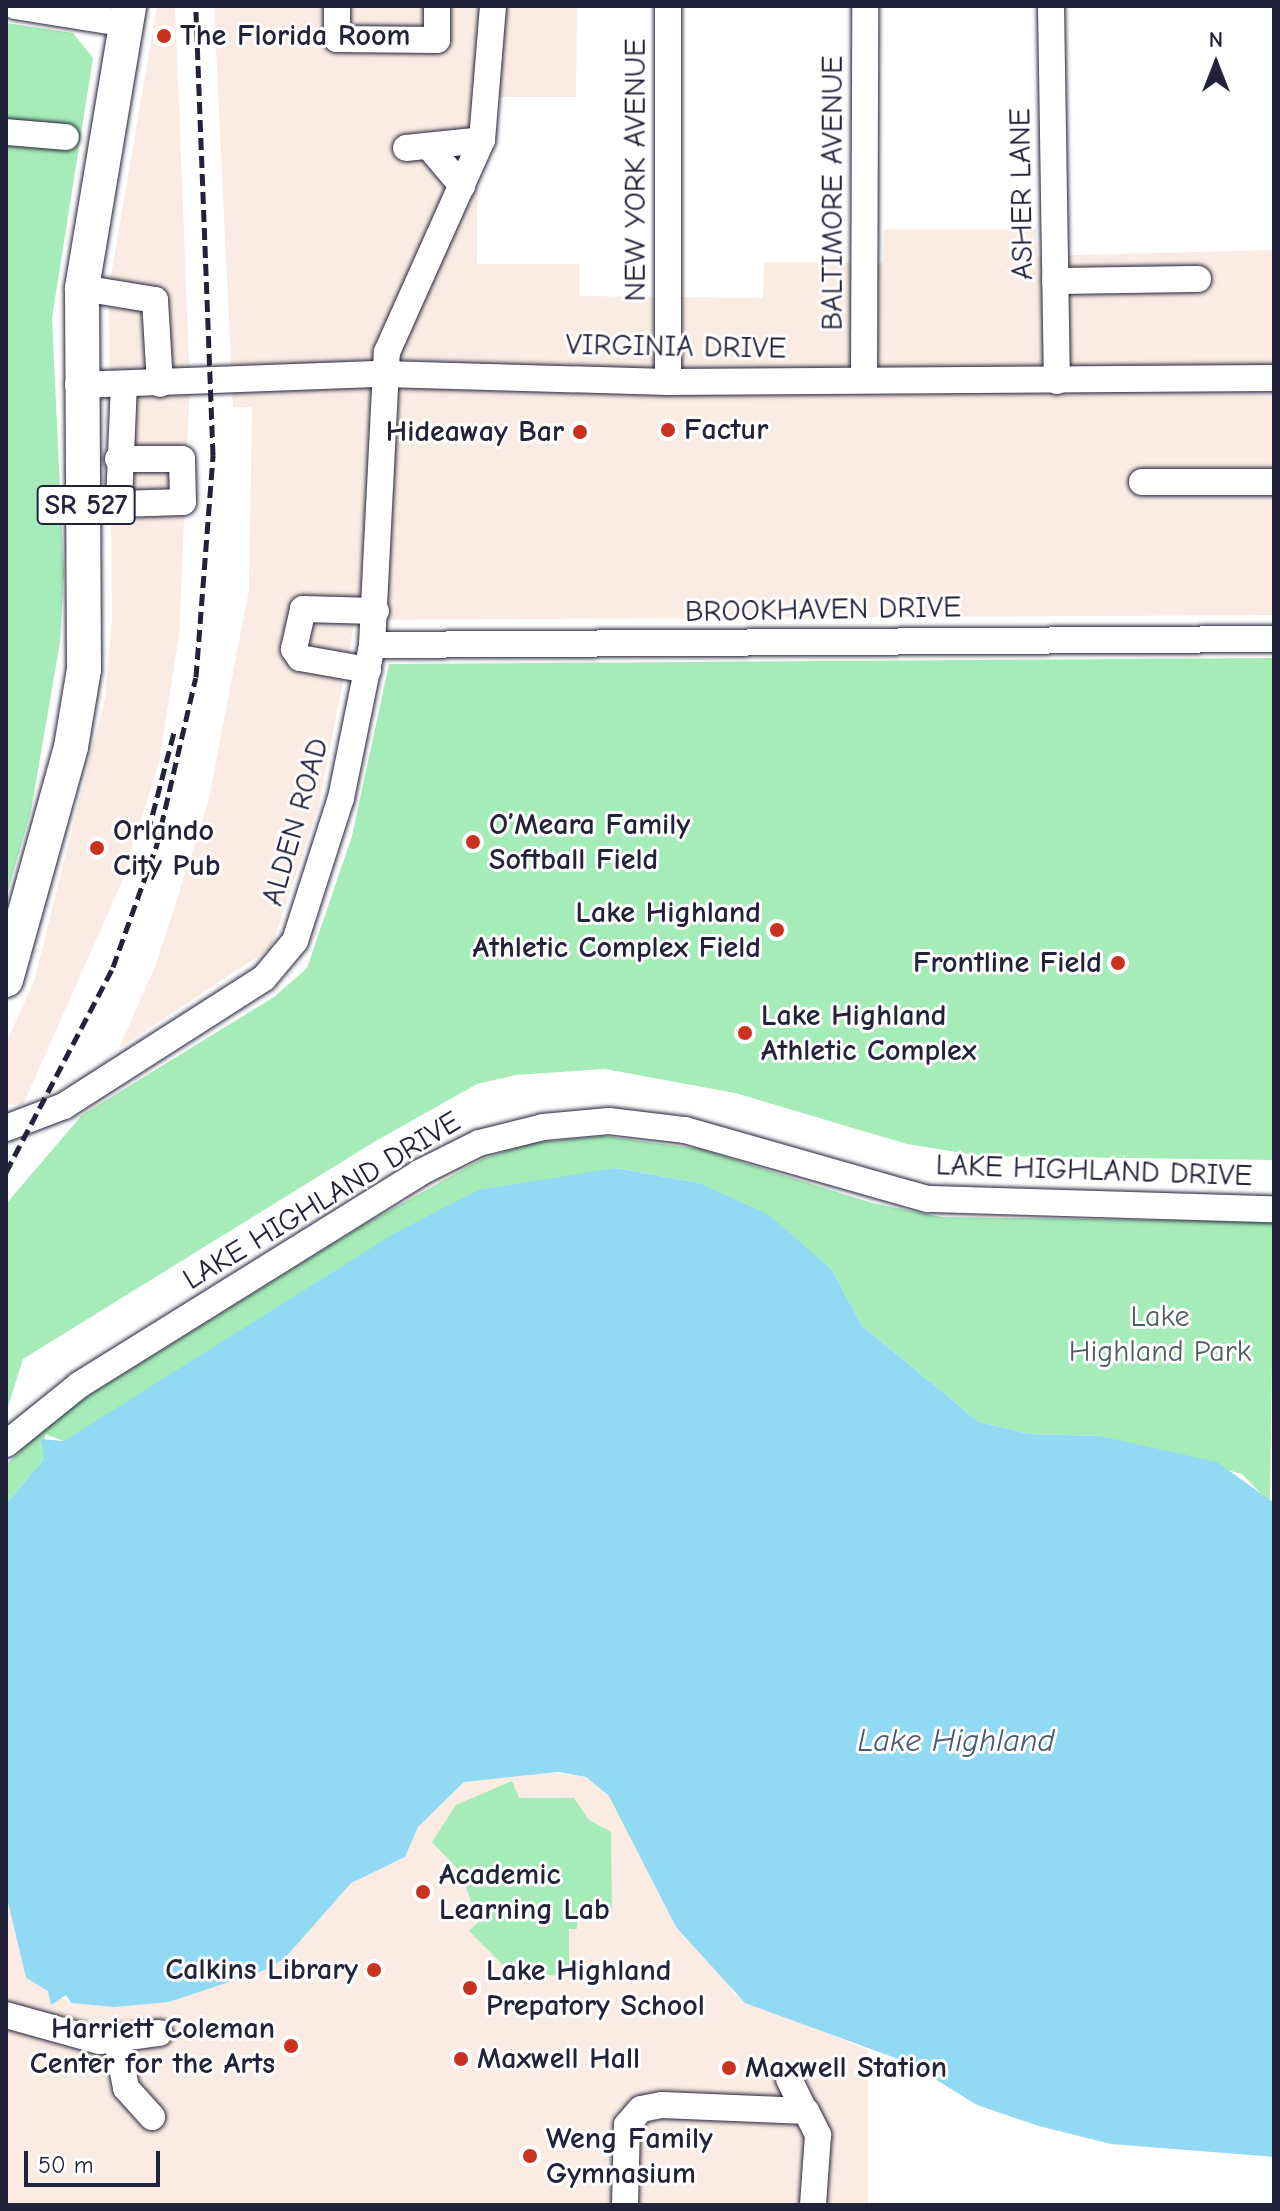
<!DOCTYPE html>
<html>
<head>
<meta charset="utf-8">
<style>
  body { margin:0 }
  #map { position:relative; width:1280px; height:2211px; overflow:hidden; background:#fff; font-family:"Comic Neue",sans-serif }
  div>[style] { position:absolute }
  .built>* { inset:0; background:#fbece3 }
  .green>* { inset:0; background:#a6ecb8 }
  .water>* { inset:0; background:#92daf4 }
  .roads { filter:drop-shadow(0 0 2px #22223b) drop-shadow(0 0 2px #22223b) }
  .minor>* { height:26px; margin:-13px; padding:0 13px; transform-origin:13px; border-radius:13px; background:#fff }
  .major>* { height:34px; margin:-17px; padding:0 17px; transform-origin:17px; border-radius:17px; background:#fff }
  .rail>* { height:5px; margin-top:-2.5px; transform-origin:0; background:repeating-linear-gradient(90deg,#22223b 0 12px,transparent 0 18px) }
  .dots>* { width:22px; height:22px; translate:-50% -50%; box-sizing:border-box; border:4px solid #fff; border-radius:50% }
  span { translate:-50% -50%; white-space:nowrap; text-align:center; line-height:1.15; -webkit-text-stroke:6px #fff; paint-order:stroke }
  .shield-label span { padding:2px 6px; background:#fff; border:2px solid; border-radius:6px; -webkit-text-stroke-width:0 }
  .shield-label { font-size:28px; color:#22223b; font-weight:700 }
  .poi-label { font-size:30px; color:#22223b; font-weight:700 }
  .left { translate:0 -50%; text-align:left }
  .right { translate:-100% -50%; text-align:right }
  .street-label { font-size:30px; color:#22223b }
  .park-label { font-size:30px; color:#4a5f60 }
  .water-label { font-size:32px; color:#445972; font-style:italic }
  .frame { position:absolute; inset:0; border:8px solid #22223b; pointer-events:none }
  .north { position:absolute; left:1176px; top:24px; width:80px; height:80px; -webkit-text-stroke:6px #fff; paint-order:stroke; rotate:0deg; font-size:22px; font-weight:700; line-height:32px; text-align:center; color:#22223b }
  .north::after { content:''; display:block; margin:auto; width:28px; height:36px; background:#22223b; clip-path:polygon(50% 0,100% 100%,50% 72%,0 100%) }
  .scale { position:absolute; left:24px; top:2151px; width:136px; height:36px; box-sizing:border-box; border:4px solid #22223b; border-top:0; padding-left:10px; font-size:24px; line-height:28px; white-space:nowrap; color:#22223b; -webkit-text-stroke:6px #fff; paint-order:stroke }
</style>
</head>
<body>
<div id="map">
  <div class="built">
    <div style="clip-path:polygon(157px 6px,175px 6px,190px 385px,179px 636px,159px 762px,121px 884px,23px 1105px,6px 1104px,6px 1043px,34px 981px,105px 698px,112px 618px,109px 287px)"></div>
    <div style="clip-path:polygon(214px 6px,577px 6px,576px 97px,478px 97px,477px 264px,579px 264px,579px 296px,763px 298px,764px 262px,883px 263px,884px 229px,1036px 229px,1037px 256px,1274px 250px,1274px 615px,355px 620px,319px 805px,271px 948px,119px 1048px,156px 964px,208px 803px,249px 589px,252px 407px,233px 407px)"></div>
    <div style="clip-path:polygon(532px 1770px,586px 1777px,609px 1796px,735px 1995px,868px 2050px,868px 2205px,6px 2205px,6px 1894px,26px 1978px,71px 2003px,169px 2002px,285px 1958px,351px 1882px,405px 1857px,418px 1827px,464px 1782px)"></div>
  </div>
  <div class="green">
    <div style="clip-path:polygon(6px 23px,73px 33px,93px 58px,52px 318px,64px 574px,60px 642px,31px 811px,6px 898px)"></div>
    <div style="clip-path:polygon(1274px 658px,1274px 1160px,981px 1156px,907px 1144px,735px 1093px,605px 1069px,516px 1075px,477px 1084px,374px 1142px,23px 1359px,6px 1413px,6px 1204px,82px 1115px,274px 997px,307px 968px,352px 836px,389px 664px)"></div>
    <div style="clip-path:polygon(604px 1136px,700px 1149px,872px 1203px,942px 1217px,1274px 1222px,1270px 1503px,1242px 1474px,1100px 1436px,1029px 1434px,979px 1422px,862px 1326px,832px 1270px,699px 1183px,616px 1168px,64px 1441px,45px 1434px,44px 1459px,6px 1504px,6px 1465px,58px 1415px,365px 1224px,482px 1159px,532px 1143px)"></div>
    <div style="clip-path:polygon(512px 1781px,519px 1798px,574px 1798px,589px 1820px,611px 1832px,612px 1911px,578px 1911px,577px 1929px,569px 1929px,569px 1969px,559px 1976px,510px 1972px,469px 1931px,491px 1910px,473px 1906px,459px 1870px,432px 1842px,456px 1805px)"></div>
  </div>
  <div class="water">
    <div style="clip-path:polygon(616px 1168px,699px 1183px,769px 1215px,832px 1270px,862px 1326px,979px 1422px,1029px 1434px,1100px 1436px,1217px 1462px,1274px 1503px,1274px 2157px,1111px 2144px,1039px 2126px,977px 2105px,909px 2063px,745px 2003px,676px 1927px,609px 1796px,586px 1777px,558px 1772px,464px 1782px,418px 1827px,405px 1857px,351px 1883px,285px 1958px,265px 1970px,169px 2002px,114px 2007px,71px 2003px,66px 1995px,51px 2005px,48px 1991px,26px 1978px,6px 1894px,6px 1504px,44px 1459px,41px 1439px,64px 1441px,395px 1233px,478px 1190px)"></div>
  </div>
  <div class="roads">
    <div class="minor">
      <div style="left:15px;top:6px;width:113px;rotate:9.1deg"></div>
      <div style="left:337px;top:6px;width:33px;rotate:90deg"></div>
      <div style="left:337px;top:39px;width:100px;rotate:0.6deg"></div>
      <div style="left:437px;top:40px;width:34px;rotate:-90deg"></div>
      <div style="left:1051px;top:6px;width:375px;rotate:89.1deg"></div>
      <div style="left:6px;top:132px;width:60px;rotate:4.8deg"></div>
      <div style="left:406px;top:148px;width:76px;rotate:-6deg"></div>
      <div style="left:430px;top:148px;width:50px;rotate:49.9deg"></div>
      <div style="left:1055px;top:281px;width:143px;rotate:-0.8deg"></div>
      <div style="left:82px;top:288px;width:74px;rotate:9.3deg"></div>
      <div style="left:155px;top:300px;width:84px;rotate:86.6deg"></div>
      <div style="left:864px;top:380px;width:374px;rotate:-89.8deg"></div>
      <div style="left:668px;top:382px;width:376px;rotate:-90deg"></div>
      <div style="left:78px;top:385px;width:305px;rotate:-2.1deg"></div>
      <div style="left:383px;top:374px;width:285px;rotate:1.6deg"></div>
      <div style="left:668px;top:382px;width:606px;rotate:-0.38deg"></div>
      <div style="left:1142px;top:482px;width:132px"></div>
      <div style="left:119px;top:502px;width:117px;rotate:-87.6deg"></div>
      <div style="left:86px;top:505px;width:97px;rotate:-1.8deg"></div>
      <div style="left:183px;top:502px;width:43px;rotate:-91.3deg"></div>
      <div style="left:182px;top:459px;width:64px;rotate:180deg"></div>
      <div style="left:372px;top:645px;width:902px;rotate:-0.38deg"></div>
      <div style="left:368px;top:670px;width:69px;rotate:-170deg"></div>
      <div style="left:300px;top:658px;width:11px;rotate:-124deg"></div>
      <div style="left:294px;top:649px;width:41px;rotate:-77.3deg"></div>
      <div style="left:303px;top:609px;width:73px;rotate:1.6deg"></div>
      <div style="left:6px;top:1128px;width:62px;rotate:-20.8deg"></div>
      <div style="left:64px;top:1106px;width:237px;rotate:-32.6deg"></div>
      <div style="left:264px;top:978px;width:48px;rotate:-50deg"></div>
      <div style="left:295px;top:941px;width:150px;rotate:-72.2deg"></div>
      <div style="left:341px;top:798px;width:156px;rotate:-78.5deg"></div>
      <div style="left:372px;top:645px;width:293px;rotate:-87.1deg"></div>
      <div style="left:387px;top:352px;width:232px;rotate:-65.9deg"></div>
      <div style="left:482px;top:140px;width:134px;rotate:-85.3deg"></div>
      <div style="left:6px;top:1444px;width:94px;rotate:-38.9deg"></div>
      <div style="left:79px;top:1385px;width:401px;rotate:-31.9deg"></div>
      <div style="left:419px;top:1173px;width:67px;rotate:-26.6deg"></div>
      <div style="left:479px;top:1143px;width:66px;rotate:-14deg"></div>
      <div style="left:543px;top:1127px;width:66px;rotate:-5.2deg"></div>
      <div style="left:609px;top:1121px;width:77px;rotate:6.8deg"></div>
      <div style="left:685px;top:1130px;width:253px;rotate:15.9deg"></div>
      <div style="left:928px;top:1199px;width:346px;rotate:1.7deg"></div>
      <div style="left:6px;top:2015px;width:97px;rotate:15.6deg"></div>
      <div style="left:99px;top:2041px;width:61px;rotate:-7.6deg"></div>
      <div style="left:117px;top:2042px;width:47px;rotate:78.9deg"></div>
      <div style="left:126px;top:2088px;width:39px;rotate:48deg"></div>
      <div style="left:789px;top:2079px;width:34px;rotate:64deg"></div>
      <div style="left:625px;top:2205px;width:80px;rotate:-88.6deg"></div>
      <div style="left:627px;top:2125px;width:21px;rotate:-49deg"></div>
      <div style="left:641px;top:2109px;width:21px;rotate:-11deg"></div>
      <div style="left:662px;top:2105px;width:144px;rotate:2.4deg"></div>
      <div style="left:806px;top:2111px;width:27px;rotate:63deg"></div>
      <div style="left:818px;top:2135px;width:70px;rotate:94.1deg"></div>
    </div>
    <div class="major">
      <div style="left:6px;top:980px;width:242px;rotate:-74.4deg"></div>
      <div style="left:71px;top:747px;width:79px;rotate:-80.5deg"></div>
      <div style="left:84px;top:669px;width:381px;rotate:-90.3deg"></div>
      <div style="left:82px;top:288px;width:286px;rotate:-80.5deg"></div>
    </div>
  </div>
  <div class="rail">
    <div style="left:148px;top:832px;width:103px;rotate:-75.4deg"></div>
    <div style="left:6px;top:1172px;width:231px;rotate:-62.4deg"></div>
    <div style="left:113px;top:967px;width:131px;rotate:-70.3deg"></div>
    <div style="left:157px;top:844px;width:171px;rotate:-76.9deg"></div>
    <div style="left:196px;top:677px;width:223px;rotate:-85.6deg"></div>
    <div style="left:213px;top:455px;width:449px;rotate:-92.2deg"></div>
  </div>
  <div class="dots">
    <div style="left:164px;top:36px;background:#c8321e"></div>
    <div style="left:668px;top:430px;background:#c8321e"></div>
    <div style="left:580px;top:432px;background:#c8321e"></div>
    <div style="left:473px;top:842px;background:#c8321e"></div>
    <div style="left:97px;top:848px;background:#c8321e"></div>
    <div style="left:777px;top:930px;background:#c8321e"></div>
    <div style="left:1118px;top:963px;background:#c8321e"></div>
    <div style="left:745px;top:1033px;background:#c8321e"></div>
    <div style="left:423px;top:1892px;background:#c8321e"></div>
    <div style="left:374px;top:1970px;background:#c8321e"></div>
    <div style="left:470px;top:1988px;background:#c8321e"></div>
    <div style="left:291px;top:2046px;background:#c8321e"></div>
    <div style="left:461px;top:2059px;background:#c8321e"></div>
    <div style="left:729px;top:2068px;background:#c8321e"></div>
    <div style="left:530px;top:2156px;background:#c8321e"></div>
  </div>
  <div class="shield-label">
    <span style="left:86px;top:505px">SR 527</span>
  </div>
  <div class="poi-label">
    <span class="left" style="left:180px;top:36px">The Florida Room</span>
    <span class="left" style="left:684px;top:430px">Factur</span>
    <span class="right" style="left:564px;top:432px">Hideaway Bar</span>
    <span class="left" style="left:489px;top:842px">O’Meara Family<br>Softball Field</span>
    <span class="left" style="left:113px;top:848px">Orlando<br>City Pub</span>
    <span class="right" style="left:761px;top:930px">Lake Highland<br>Athletic Complex Field</span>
    <span class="right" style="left:1102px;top:963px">Frontline Field</span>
    <span class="left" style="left:761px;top:1033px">Lake Highland<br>Athletic Complex</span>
    <span class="left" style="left:439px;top:1892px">Academic<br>Learning Lab</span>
    <span class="right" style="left:358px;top:1970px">Calkins Library</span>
    <span class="left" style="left:486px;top:1988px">Lake Highland<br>Prepatory School</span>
    <span class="right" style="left:275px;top:2046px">Harriett Coleman<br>Center for the Arts</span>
    <span class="left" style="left:477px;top:2059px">Maxwell Hall</span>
    <span class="left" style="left:745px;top:2068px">Maxwell Station</span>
    <span class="left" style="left:546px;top:2156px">Weng Family<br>Gymnasium</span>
  </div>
  <div class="street-label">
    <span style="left:636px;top:170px;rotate:-90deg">NEW YORK AVENUE</span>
    <span style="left:833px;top:193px;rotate:-90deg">BALTIMORE AVENUE</span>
    <span style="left:1022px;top:194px;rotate:-91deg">ASHER LANE</span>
    <span style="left:676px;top:347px;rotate:1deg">VIRGINIA DRIVE</span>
    <span style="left:823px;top:610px;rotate:-1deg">BROOKHAVEN DRIVE</span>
    <span style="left:296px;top:822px;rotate:-74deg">ALDEN ROAD</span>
    <span style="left:1094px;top:1171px;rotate:2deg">LAKE HIGHLAND DRIVE</span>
    <span style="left:322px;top:1201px;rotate:-31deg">LAKE HIGHLAND DRIVE</span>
  </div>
  <div class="park-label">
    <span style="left:1160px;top:1334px">Lake<br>Highland Park</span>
  </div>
  <div class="water-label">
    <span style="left:956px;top:1741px">Lake Highland</span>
  </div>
  <div class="frame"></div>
  <div class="north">N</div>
  <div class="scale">50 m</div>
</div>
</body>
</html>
